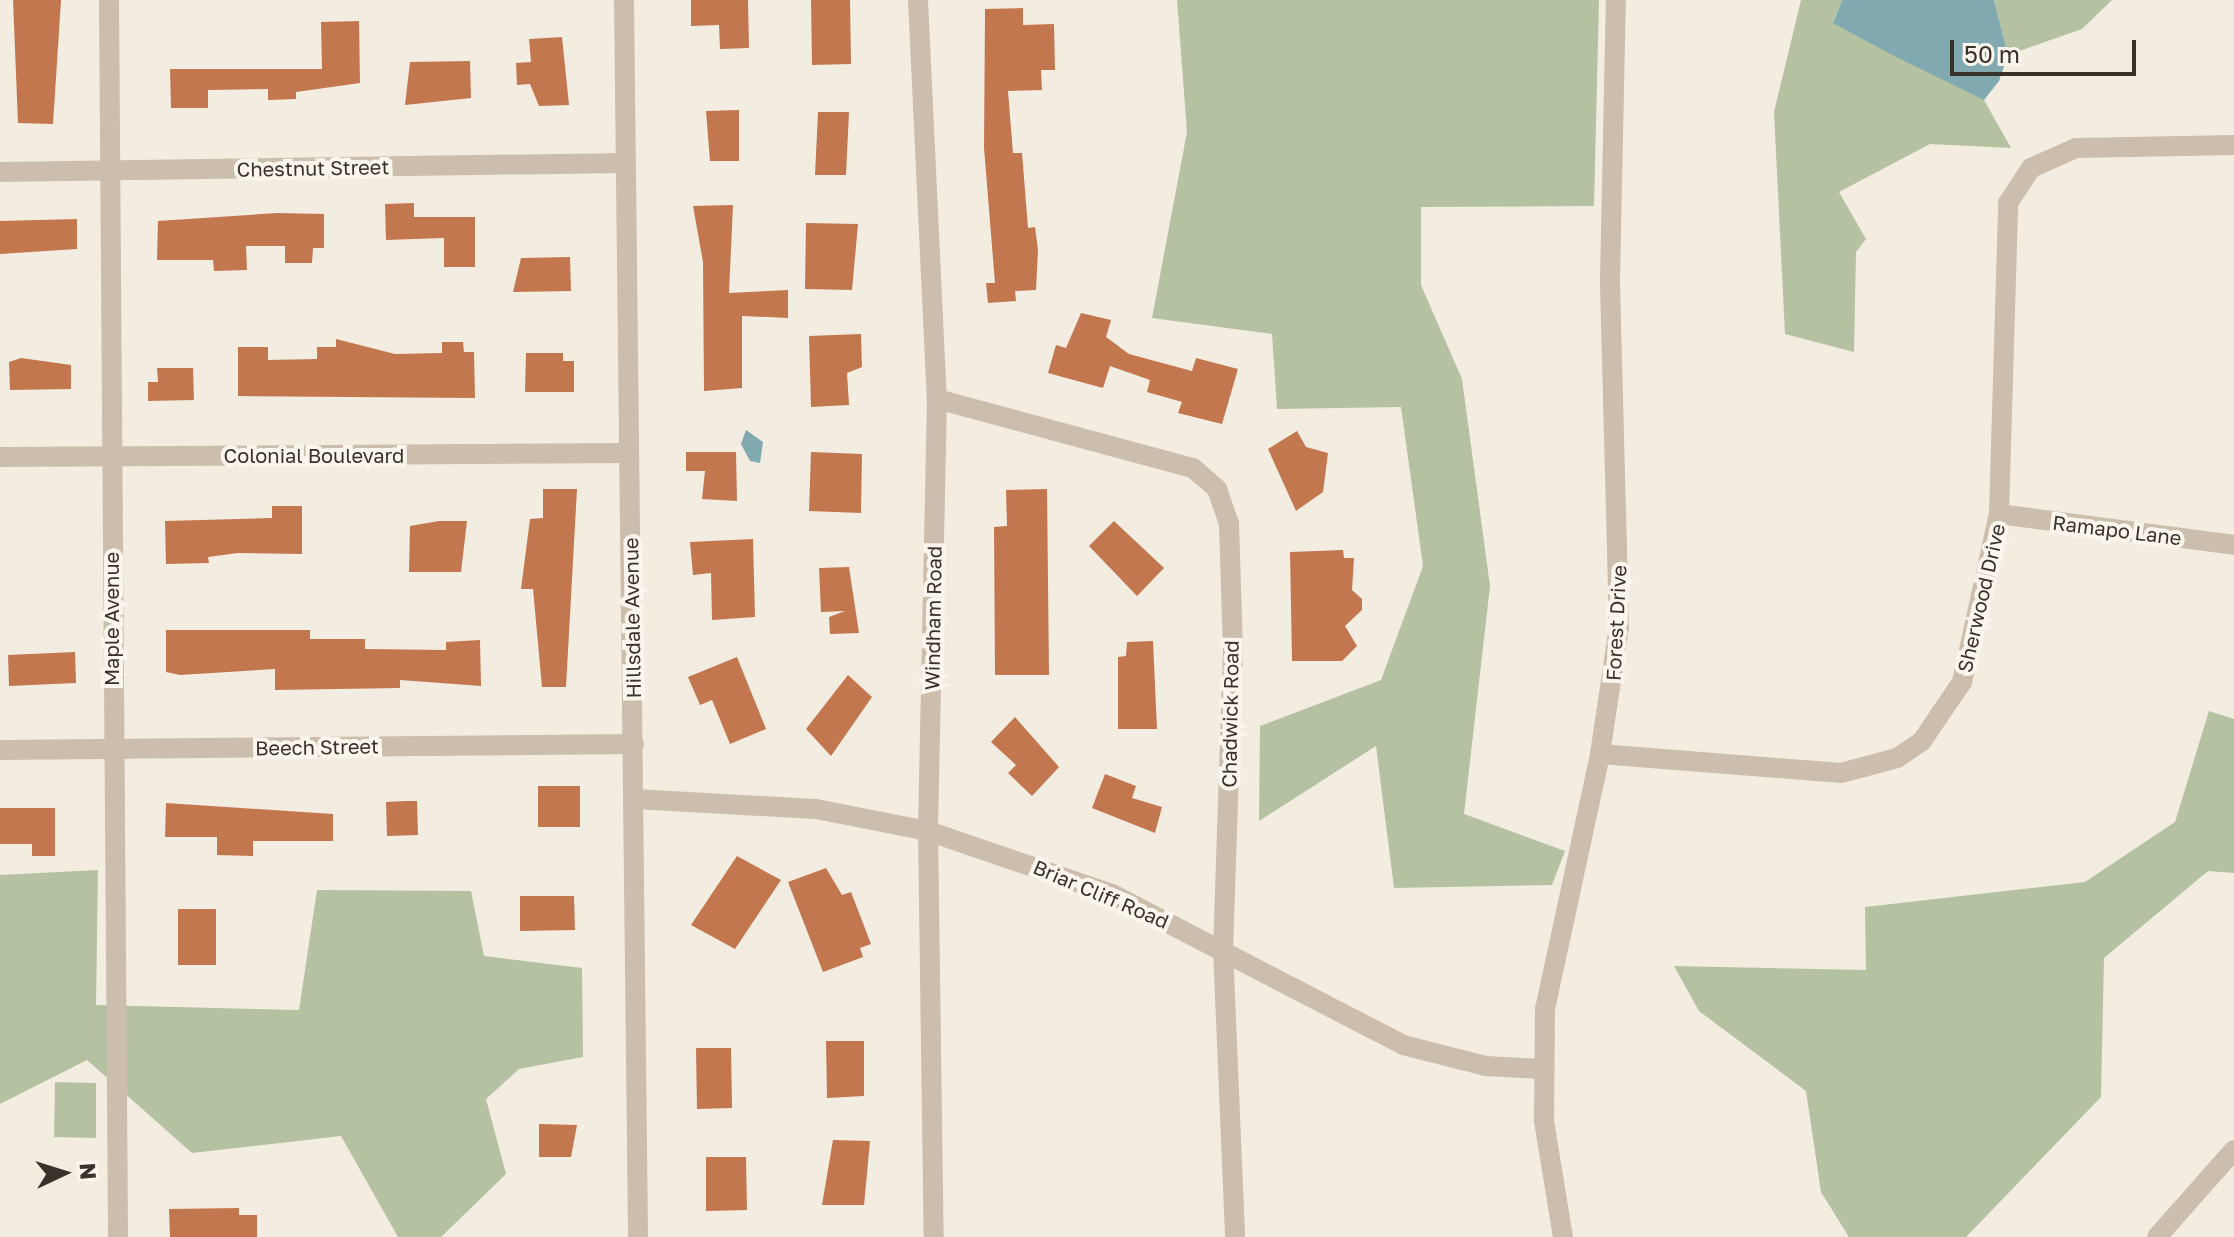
<!DOCTYPE html>
<html>
<head>
<meta charset="utf-8">
<style>
  body { margin:0 }
  #map { position:relative; width:2234px; height:1237px; overflow:hidden; background:#f3ece1; font-family:"Golos Text",sans-serif }
  div>[style] { position:absolute }
  .green>* { inset:0; background:#b4c2a1 }
  .water>* { inset:0; background:#80a9b0 }
  .building>* { inset:0; background:#c3774f }
  .minor>* { height:20px; margin:-10px; padding:0 10px; transform-origin:10px; border-radius:10px; background:#cbbead }
  span { translate:-50% -50%; white-space:nowrap; text-align:center; line-height:1.15; -webkit-text-stroke:8px #faf6ee; paint-order:stroke }
  .street-label { font-size:20px; color:#3a312b }
  .north { position:absolute; left:24px; top:1133px; width:80px; height:80px; -webkit-text-stroke:6px #faf6ee; paint-order:stroke; rotate:86deg; font-size:22px; font-weight:700; line-height:32px; text-align:center; color:#3a312b }
  .north::after { content:''; display:block; margin:auto; width:28px; height:36px; background:#3a312b; clip-path:polygon(50% 0,100% 100%,50% 72%,0 100%) }
  .scale { position:absolute; left:1950px; top:40px; width:186px; height:36px; box-sizing:border-box; border:4px solid #3a312b; border-top:0; padding-left:10px; font-size:24px; line-height:28px; white-space:nowrap; color:#3a312b; -webkit-text-stroke:6px #faf6ee; paint-order:stroke }
</style>
</head>
<body>
<div id="map">
  <div class="green">
    <div style="clip-path:polygon(1177px 0,1599px 0,1594px 206px,1421px 207px,1421px 285px,1462px 379px,1490px 586px,1464px 814px,1565px 851px,1552px 885px,1394px 888px,1376px 746px,1259px 821px,1260px 726px,1381px 680px,1423px 566px,1401px 407px,1277px 409px,1272px 334px,1152px 318px,1187px 132px)"></div>
    <div style="clip-path:polygon(1801px 0,1842px 0,1833px 22px,1984px 100px,2011px 148px,1930px 144px,1839px 192px,1866px 239px,1856px 252px,1854px 352px,1785px 334px,1774px 112px)"></div>
    <div style="clip-path:polygon(1994px 0,2112px 0,2082px 29px,2008px 55px)"></div>
    <div style="clip-path:polygon(2209px 711px,2234px 719px,2234px 873px,2208px 871px,2104px 958px,2101px 1097px,1966px 1237px,1849px 1237px,1821px 1192px,1806px 1091px,1699px 1011px,1674px 966px,1866px 970px,1865px 907px,2085px 882px,2175px 822px)"></div>
    <div style="clip-path:polygon(98px 870px,96px 1005px,299px 1010px,317px 890px,471px 891px,484px 956px,582px 968px,583px 1057px,519px 1069px,486px 1099px,506px 1174px,441px 1237px,398px 1237px,341px 1136px,192px 1153px,87px 1060px,0 1104px,0 875px)"></div>
    <div style="clip-path:polygon(55px 1082px,96px 1083px,96px 1138px,54px 1137px)"></div>
  </div>
  <div class="water">
    <div style="clip-path:polygon(1842px 0,1994px 0,2008px 55px,1999px 81px,1984px 100px,1898px 58px,1833px 23px)"></div>
    <div style="clip-path:polygon(746px 430px,763px 442px,760px 463px,750px 461px,741px 444px)"></div>
  </div>
  <div class="building">
    <div style="clip-path:polygon(13px 0,61px 0,53px 124px,18px 123px)"></div>
    <div style="clip-path:polygon(691px 0,748px 0,749px 48px,720px 49px,719px 25px,691px 26px)"></div>
    <div style="clip-path:polygon(811px 0,850px 0,851px 64px,812px 65px)"></div>
    <div style="clip-path:polygon(1023px 8px,1023px 25px,1054px 24px,1055px 70px,1041px 70px,1042px 90px,1008px 91px,1013px 153px,1022px 153px,1028px 228px,1035px 227px,1038px 250px,1036px 290px,1015px 291px,1016px 301px,988px 303px,986px 283px,995px 283px,984px 148px,985px 9px)"></div>
    <div style="clip-path:polygon(359px 21px,360px 83px,296px 92px,296px 99px,268px 100px,268px 89px,208px 90px,208px 108px,171px 108px,170px 69px,322px 69px,321px 22px)"></div>
    <div style="clip-path:polygon(562px 37px,569px 105px,539px 106px,530px 84px,517px 85px,516px 63px,531px 62px,529px 39px)"></div>
    <div style="clip-path:polygon(470px 61px,471px 98px,405px 105px,410px 62px)"></div>
    <div style="clip-path:polygon(739px 110px,739px 161px,710px 161px,706px 111px)"></div>
    <div style="clip-path:polygon(818px 112px,849px 112px,846px 175px,815px 175px)"></div>
    <div style="clip-path:polygon(414px 203px,414px 217px,475px 217px,475px 267px,444px 267px,444px 238px,386px 240px,385px 204px)"></div>
    <div style="clip-path:polygon(733px 205px,729px 293px,788px 290px,788px 318px,742px 316px,742px 388px,704px 391px,703px 262px,693px 206px)"></div>
    <div style="clip-path:polygon(277px 213px,324px 214px,324px 248px,313px 248px,312px 263px,285px 263px,285px 246px,246px 246px,247px 270px,214px 271px,213px 260px,157px 260px,158px 221px)"></div>
    <div style="clip-path:polygon(77px 219px,77px 249px,0 254px,0 221px)"></div>
    <div style="clip-path:polygon(806px 223px,858px 224px,852px 290px,805px 289px)"></div>
    <div style="clip-path:polygon(570px 257px,571px 291px,513px 292px,521px 258px)"></div>
    <div style="clip-path:polygon(1081px 313px,1111px 320px,1106px 337px,1129px 354px,1192px 371px,1196px 358px,1238px 369px,1222px 424px,1178px 413px,1182px 402px,1147px 392px,1150px 380px,1110px 366px,1103px 388px,1048px 373px,1056px 345px,1066px 348px)"></div>
    <div style="clip-path:polygon(861px 334px,862px 367px,847px 373px,849px 405px,811px 407px,809px 336px)"></div>
    <div style="clip-path:polygon(336px 339px,395px 354px,442px 353px,442px 342px,463px 342px,464px 352px,474px 352px,475px 398px,238px 396px,238px 347px,268px 347px,268px 360px,317px 359px,317px 347px,336px 347px)"></div>
    <div style="clip-path:polygon(526px 353px,563px 353px,563px 361px,574px 361px,574px 392px,525px 392px)"></div>
    <div style="clip-path:polygon(21px 358px,71px 365px,71px 389px,10px 390px,9px 362px)"></div>
    <div style="clip-path:polygon(157px 368px,193px 368px,194px 400px,148px 401px,148px 382px,158px 382px)"></div>
    <div style="clip-path:polygon(1297px 431px,1306px 447px,1328px 453px,1323px 492px,1296px 511px,1268px 449px)"></div>
    <div style="clip-path:polygon(686px 452px,736px 452px,737px 501px,702px 499px,705px 471px,686px 471px)"></div>
    <div style="clip-path:polygon(811px 452px,862px 454px,861px 513px,809px 511px)"></div>
    <div style="clip-path:polygon(543px 489px,577px 489px,566px 687px,542px 687px,533px 589px,521px 589px,530px 519px,543px 518px)"></div>
    <div style="clip-path:polygon(1047px 489px,1049px 675px,995px 675px,994px 527px,1007px 526px,1006px 490px)"></div>
    <div style="clip-path:polygon(272px 506px,302px 506px,302px 554px,238px 553px,208px 557px,209px 563px,166px 564px,165px 521px,272px 518px)"></div>
    <div style="clip-path:polygon(439px 521px,467px 521px,461px 572px,409px 572px,410px 526px)"></div>
    <div style="clip-path:polygon(1114px 521px,1164px 568px,1137px 596px,1089px 546px)"></div>
    <div style="clip-path:polygon(753px 539px,755px 617px,712px 620px,711px 573px,693px 575px,690px 542px)"></div>
    <div style="clip-path:polygon(1343px 550px,1344px 558px,1354px 558px,1352px 590px,1362px 599px,1362px 610px,1345px 626px,1357px 646px,1342px 661px,1292px 661px,1290px 552px)"></div>
    <div style="clip-path:polygon(849px 567px,859px 633px,830px 634px,829px 617px,845px 611px,821px 612px,819px 568px)"></div>
    <div style="clip-path:polygon(166px 630px,310px 630px,310px 639px,365px 639px,365px 649px,446px 650px,446px 642px,480px 640px,481px 686px,400px 680px,400px 688px,275px 690px,275px 669px,180px 675px,166px 672px)"></div>
    <div style="clip-path:polygon(1153px 641px,1157px 729px,1118px 729px,1118px 657px,1126px 656px,1127px 642px)"></div>
    <div style="clip-path:polygon(75px 652px,76px 683px,9px 686px,8px 655px)"></div>
    <div style="clip-path:polygon(737px 657px,766px 729px,730px 744px,712px 700px,700px 705px,688px 677px)"></div>
    <div style="clip-path:polygon(848px 675px,872px 697px,831px 756px,806px 729px)"></div>
    <div style="clip-path:polygon(1015px 717px,1059px 767px,1032px 796px,1008px 773px,1016px 765px,991px 742px)"></div>
    <div style="clip-path:polygon(1105px 774px,1136px 786px,1132px 798px,1162px 807px,1155px 833px,1092px 808px)"></div>
    <div style="clip-path:polygon(538px 786px,580px 786px,580px 827px,538px 827px)"></div>
    <div style="clip-path:polygon(405px 801px,417px 801px,418px 835px,387px 836px,386px 802px)"></div>
    <div style="clip-path:polygon(166px 803px,333px 814px,333px 841px,253px 841px,253px 856px,217px 855px,217px 837px,165px 837px)"></div>
    <div style="clip-path:polygon(0 808px,55px 808px,55px 856px,32px 856px,32px 844px,0 844px)"></div>
    <div style="clip-path:polygon(737px 856px,781px 880px,735px 949px,691px 925px)"></div>
    <div style="clip-path:polygon(826px 868px,842px 895px,851px 892px,871px 944px,860px 948px,863px 957px,823px 972px,788px 882px)"></div>
    <div style="clip-path:polygon(520px 896px,574px 896px,575px 930px,520px 931px)"></div>
    <div style="clip-path:polygon(178px 909px,216px 909px,216px 965px,178px 965px)"></div>
    <div style="clip-path:polygon(826px 1041px,864px 1041px,864px 1096px,827px 1098px)"></div>
    <div style="clip-path:polygon(696px 1048px,731px 1048px,732px 1108px,697px 1109px)"></div>
    <div style="clip-path:polygon(539px 1124px,577px 1125px,571px 1157px,539px 1157px)"></div>
    <div style="clip-path:polygon(833px 1140px,870px 1141px,864px 1205px,822px 1205px)"></div>
    <div style="clip-path:polygon(706px 1157px,746px 1157px,747px 1210px,706px 1211px)"></div>
    <div style="clip-path:polygon(239px 1208px,239px 1215px,257px 1215px,257px 1237px,170px 1237px,169px 1209px)"></div>
  </div>
  <div class="minor">
    <div style="left:109px;top:0;width:1237px;rotate:89.58deg"></div>
    <div style="left:624px;top:0;width:1237px;rotate:89.35deg"></div>
    <div style="left:918px;top:0;width:399px;rotate:87.3deg"></div>
    <div style="left:937px;top:399px;width:432px;rotate:91.2deg"></div>
    <div style="left:928px;top:831px;width:406px;rotate:89.2deg"></div>
    <div style="left:0;top:172px;width:625px;rotate:-0.83deg"></div>
    <div style="left:937px;top:399px;width:265px;rotate:15.1deg"></div>
    <div style="left:1193px;top:468px;width:32px;rotate:41deg"></div>
    <div style="left:1217px;top:489px;width:36px;rotate:71deg"></div>
    <div style="left:1229px;top:523px;width:127px;rotate:88.2deg"></div>
    <div style="left:1233px;top:650px;width:298px;rotate:91.9deg"></div>
    <div style="left:1223px;top:948px;width:289px;rotate:87.6deg"></div>
    <div style="left:0;top:457px;width:629px;rotate:-0.36deg"></div>
    <div style="left:1999px;top:514px;width:237px;rotate:7.5deg"></div>
    <div style="left:0;top:750px;width:634px;rotate:-0.54deg"></div>
    <div style="left:1600px;top:754px;width:242px;rotate:4.5deg"></div>
    <div style="left:1841px;top:773px;width:58px;rotate:-15deg"></div>
    <div style="left:1897px;top:758px;width:30px;rotate:-34deg"></div>
    <div style="left:1922px;top:741px;width:71px;rotate:-55.9deg"></div>
    <div style="left:1962px;top:682px;width:172px;rotate:-77.6deg"></div>
    <div style="left:1999px;top:514px;width:311px;rotate:-88.3deg"></div>
    <div style="left:2008px;top:203px;width:42px;rotate:-56.7deg"></div>
    <div style="left:2031px;top:168px;width:49px;rotate:-24deg"></div>
    <div style="left:2076px;top:148px;width:158px;rotate:-1.1deg"></div>
    <div style="left:635px;top:799px;width:181px;rotate:3.2deg"></div>
    <div style="left:816px;top:809px;width:114px;rotate:11.1deg"></div>
    <div style="left:928px;top:831px;width:194px;rotate:18.9deg"></div>
    <div style="left:1112px;top:894px;width:328px;rotate:27.4deg"></div>
    <div style="left:1403px;top:1045px;width:86px;rotate:14.2deg"></div>
    <div style="left:1486px;top:1066px;width:56px;rotate:3.1deg"></div>
    <div style="left:1563px;top:1237px;width:118px;rotate:-99.3deg"></div>
    <div style="left:1544px;top:1121px;width:112px;rotate:-89.5deg"></div>
    <div style="left:1545px;top:1009px;width:261px;rotate:-77.8deg"></div>
    <div style="left:1600px;top:754px;width:128px;rotate:-81.5deg"></div>
    <div style="left:1619px;top:627px;width:347px;rotate:-91.5deg"></div>
    <div style="left:1610px;top:280px;width:280px;rotate:-88.8deg"></div>
    <div style="left:2157px;top:1237px;width:116px;rotate:-48.5deg"></div>
  </div>
  <div class="street-label">
    <span style="left:313px;top:168px;rotate:-1deg">Chestnut Street</span>
    <span style="left:314px;top:455px">Colonial Boulevard</span>
    <span style="left:2117px;top:530px;rotate:7deg">Ramapo Lane</span>
    <span style="left:1981px;top:598px;rotate:-77deg">Sherwood Drive</span>
    <span style="left:632px;top:618px;rotate:-91deg">Hillsdale Avenue</span>
    <span style="left:933px;top:618px;rotate:-89deg">Windham Road</span>
    <span style="left:111px;top:619px;rotate:-90deg">Maple Avenue</span>
    <span style="left:1616px;top:623px;rotate:-87deg">Forest Drive</span>
    <span style="left:1230px;top:714px;rotate:-89deg">Chadwick Road</span>
    <span style="left:317px;top:747px;rotate:-1deg">Beech Street</span>
    <span style="left:1101px;top:894px;rotate:23deg">Briar Cliff Road</span>
  </div>
  <div class="north">N</div>
  <div class="scale">50 m</div>
</div>
</body>
</html>
